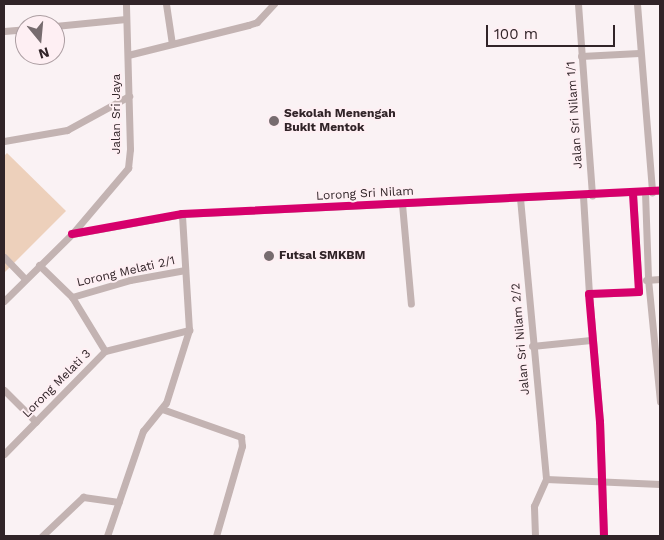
<!DOCTYPE html>
<html>
<head>
<meta charset="utf-8">
<style>
  body { margin:0 }
  #map { position:relative; width:664px; height:540px; overflow:hidden; background:#faf2f4; font-family:"Work Sans",sans-serif }
  div>[style] { position:absolute }
  .green>* { inset:0; background:#edd0bb }
  .minor>* { height:7px; margin:-3.5px; padding:0 3.5px; transform-origin:3.5px; border-radius:3.5px; background:#c3b3b2 }
  .cycleway>* { height:8px; margin:-4px; padding:0 4px; transform-origin:4px; border-radius:4px; background:#d6006c }
  .dots>* { width:14px; height:14px; translate:-50% -50%; box-sizing:border-box; border:2px solid #feeff3; border-radius:50% }
  span { translate:-50% -50%; white-space:nowrap; text-align:center; line-height:1.15; -webkit-text-stroke:4px #feeff3; paint-order:stroke }
  .street-label { font-size:12px; color:#312428 }
  .poi-label { font-size:12px; color:#312428; font-weight:700 }
  .left { translate:0 -50%; text-align:left }
  .frame { position:absolute; inset:0; border:5px solid #312428; pointer-events:none }
  .north { position:absolute; left:15px; top:15px; width:50px; height:50px; box-sizing:border-box; background:#feeff3; border:1px solid #ac9ea2; border-radius:50%; rotate:163deg; font-size:14px; font-weight:700; line-height:20px; text-align:center; color:#312428 }
  .north::after { content:''; display:block; margin:auto; width:18px; height:22px; background:#776c6f; clip-path:polygon(50% 0,100% 100%,50% 72%,0 100%) }
  .scale { position:absolute; left:486px; top:25px; width:129px; height:22px; box-sizing:border-box; border:2px solid #312428; border-top:0; padding-left:6px; font-size:15px; line-height:18px; white-space:nowrap; color:#312428; -webkit-text-stroke:4px #feeff3; paint-order:stroke }
</style>
</head>
<body>
<div id="map">
  <div class="green">
    <div style="clip-path:polygon(7px 153px,66px 211px,4px 273px,4px 156px)"></div>
  </div>
  <div class="minor">
    <div style="left:166px;top:4px;width:40px;rotate:81.5deg"></div>
    <div style="left:578px;top:4px;width:192px;rotate:85.8deg"></div>
    <div style="left:637px;top:4px;width:189px;rotate:85.4deg"></div>
    <div style="left:55px;top:26px;width:71px;rotate:-5.6deg"></div>
    <div style="left:4px;top:31px;width:21px;rotate:-5deg"></div>
    <div style="left:128px;top:55px;width:124px;rotate:-14deg"></div>
    <div style="left:248px;top:25px;width:9px;rotate:-18deg"></div>
    <div style="left:257px;top:22px;width:25px;rotate:-47deg"></div>
    <div style="left:581px;top:56px;width:58px;rotate:-3deg"></div>
    <div style="left:4px;top:141px;width:64px;rotate:-9.9deg"></div>
    <div style="left:67px;top:130px;width:71px;rotate:-28.7deg"></div>
    <div style="left:645px;top:192px;width:87px;rotate:88deg"></div>
    <div style="left:648px;top:279px;width:123px;rotate:84.4deg"></div>
    <div style="left:583px;top:196px;width:98px;rotate:86.5deg"></div>
    <div style="left:520px;top:198px;width:282px;rotate:84.7deg"></div>
    <div style="left:402px;top:204px;width:100px;rotate:84.9deg"></div>
    <div style="left:72px;top:234px;width:112px;rotate:-10.3deg"></div>
    <div style="left:182px;top:214px;width:479px;rotate:-2.8deg"></div>
    <div style="left:4px;top:257px;width:30px;rotate:46deg"></div>
    <div style="left:39px;top:265px;width:46px;rotate:44.1deg"></div>
    <div style="left:72px;top:297px;width:63px;rotate:58.6deg"></div>
    <div style="left:646px;top:280px;width:14px;rotate:-4deg"></div>
    <div style="left:72px;top:297px;width:60px;rotate:-16.3deg"></div>
    <div style="left:130px;top:280px;width:56px;rotate:-10.3deg"></div>
    <div style="left:4px;top:301px;width:95px;rotate:-44.6deg"></div>
    <div style="left:72px;top:234px;width:87px;rotate:-49.7deg"></div>
    <div style="left:128px;top:168px;width:19px;rotate:-84deg"></div>
    <div style="left:130px;top:149px;width:145px;rotate:-91.6deg"></div>
    <div style="left:532px;top:346px;width:59px;rotate:-5.8deg"></div>
    <div style="left:105px;top:351px;width:87px;rotate:-14deg"></div>
    <div style="left:189px;top:330px;width:116px;rotate:-93.5deg"></div>
    <div style="left:4px;top:390px;width:45px;rotate:45deg"></div>
    <div style="left:162px;top:409px;width:84px;rotate:19.5deg"></div>
    <div style="left:241px;top:437px;width:9px;rotate:84deg"></div>
    <div style="left:242px;top:446px;width:94px;rotate:106.1deg"></div>
    <div style="left:4px;top:454px;width:144px;rotate:-45.6deg"></div>
    <div style="left:546px;top:479px;width:114px;rotate:2.5deg"></div>
    <div style="left:42px;top:536px;width:57px;rotate:-43.6deg"></div>
    <div style="left:83px;top:497px;width:36px;rotate:8deg"></div>
    <div style="left:107px;top:536px;width:111px;rotate:-71.1deg"></div>
    <div style="left:143px;top:431px;width:36px;rotate:-51deg"></div>
    <div style="left:166px;top:403px;width:77px;rotate:-72.5deg"></div>
    <div style="left:535px;top:536px;width:30px;rotate:-92deg"></div>
    <div style="left:534px;top:506px;width:30px;rotate:-66deg"></div>
    <div style="left:604px;top:536px;width:114px;rotate:-92deg"></div>
    <div style="left:600px;top:422px;width:128px;rotate:-94.9deg"></div>
    <div style="left:589px;top:294px;width:50px;rotate:-2.3deg"></div>
    <div style="left:639px;top:292px;width:99px;rotate:-93.5deg"></div>
  </div>
  <div class="cycleway">
    <div style="left:72px;top:234px;width:112px;rotate:-10.3deg"></div>
    <div style="left:182px;top:214px;width:479px;rotate:-2.8deg"></div>
    <div style="left:604px;top:536px;width:114px;rotate:-92deg"></div>
    <div style="left:600px;top:422px;width:128px;rotate:-94.9deg"></div>
    <div style="left:589px;top:294px;width:50px;rotate:-2.3deg"></div>
    <div style="left:639px;top:292px;width:99px;rotate:-93.5deg"></div>
  </div>
  <div class="dots">
    <div style="left:274px;top:121px;background:#776c6f"></div>
    <div style="left:269px;top:256px;background:#776c6f"></div>
  </div>
  <div class="street-label">
    <span style="left:117px;top:114px;rotate:-90deg">Jalan Sri Jaya</span>
    <span style="left:575px;top:115px;rotate:-94deg">Jalan Sri Nilam 1/1</span>
    <span style="left:365px;top:194px;rotate:-3deg">Lorong Sri Nilam</span>
    <span style="left:126px;top:272px;rotate:-13deg">Lorong Melati 2/1</span>
    <span style="left:521px;top:339px;rotate:-95deg">Jalan Sri Nilam 2/2</span>
    <span style="left:57px;top:384px;rotate:-45deg">Lorong Melati 3</span>
  </div>
  <div class="poi-label">
    <span class="left" style="left:284px;top:121px">Sekolah Menengah<br>Bukit Mentok</span>
    <span class="left" style="left:279px;top:256px">Futsal SMKBM</span>
  </div>
  <div class="frame"></div>
  <div class="north">N</div>
  <div class="scale">100 m</div>
</div>
</body>
</html>
